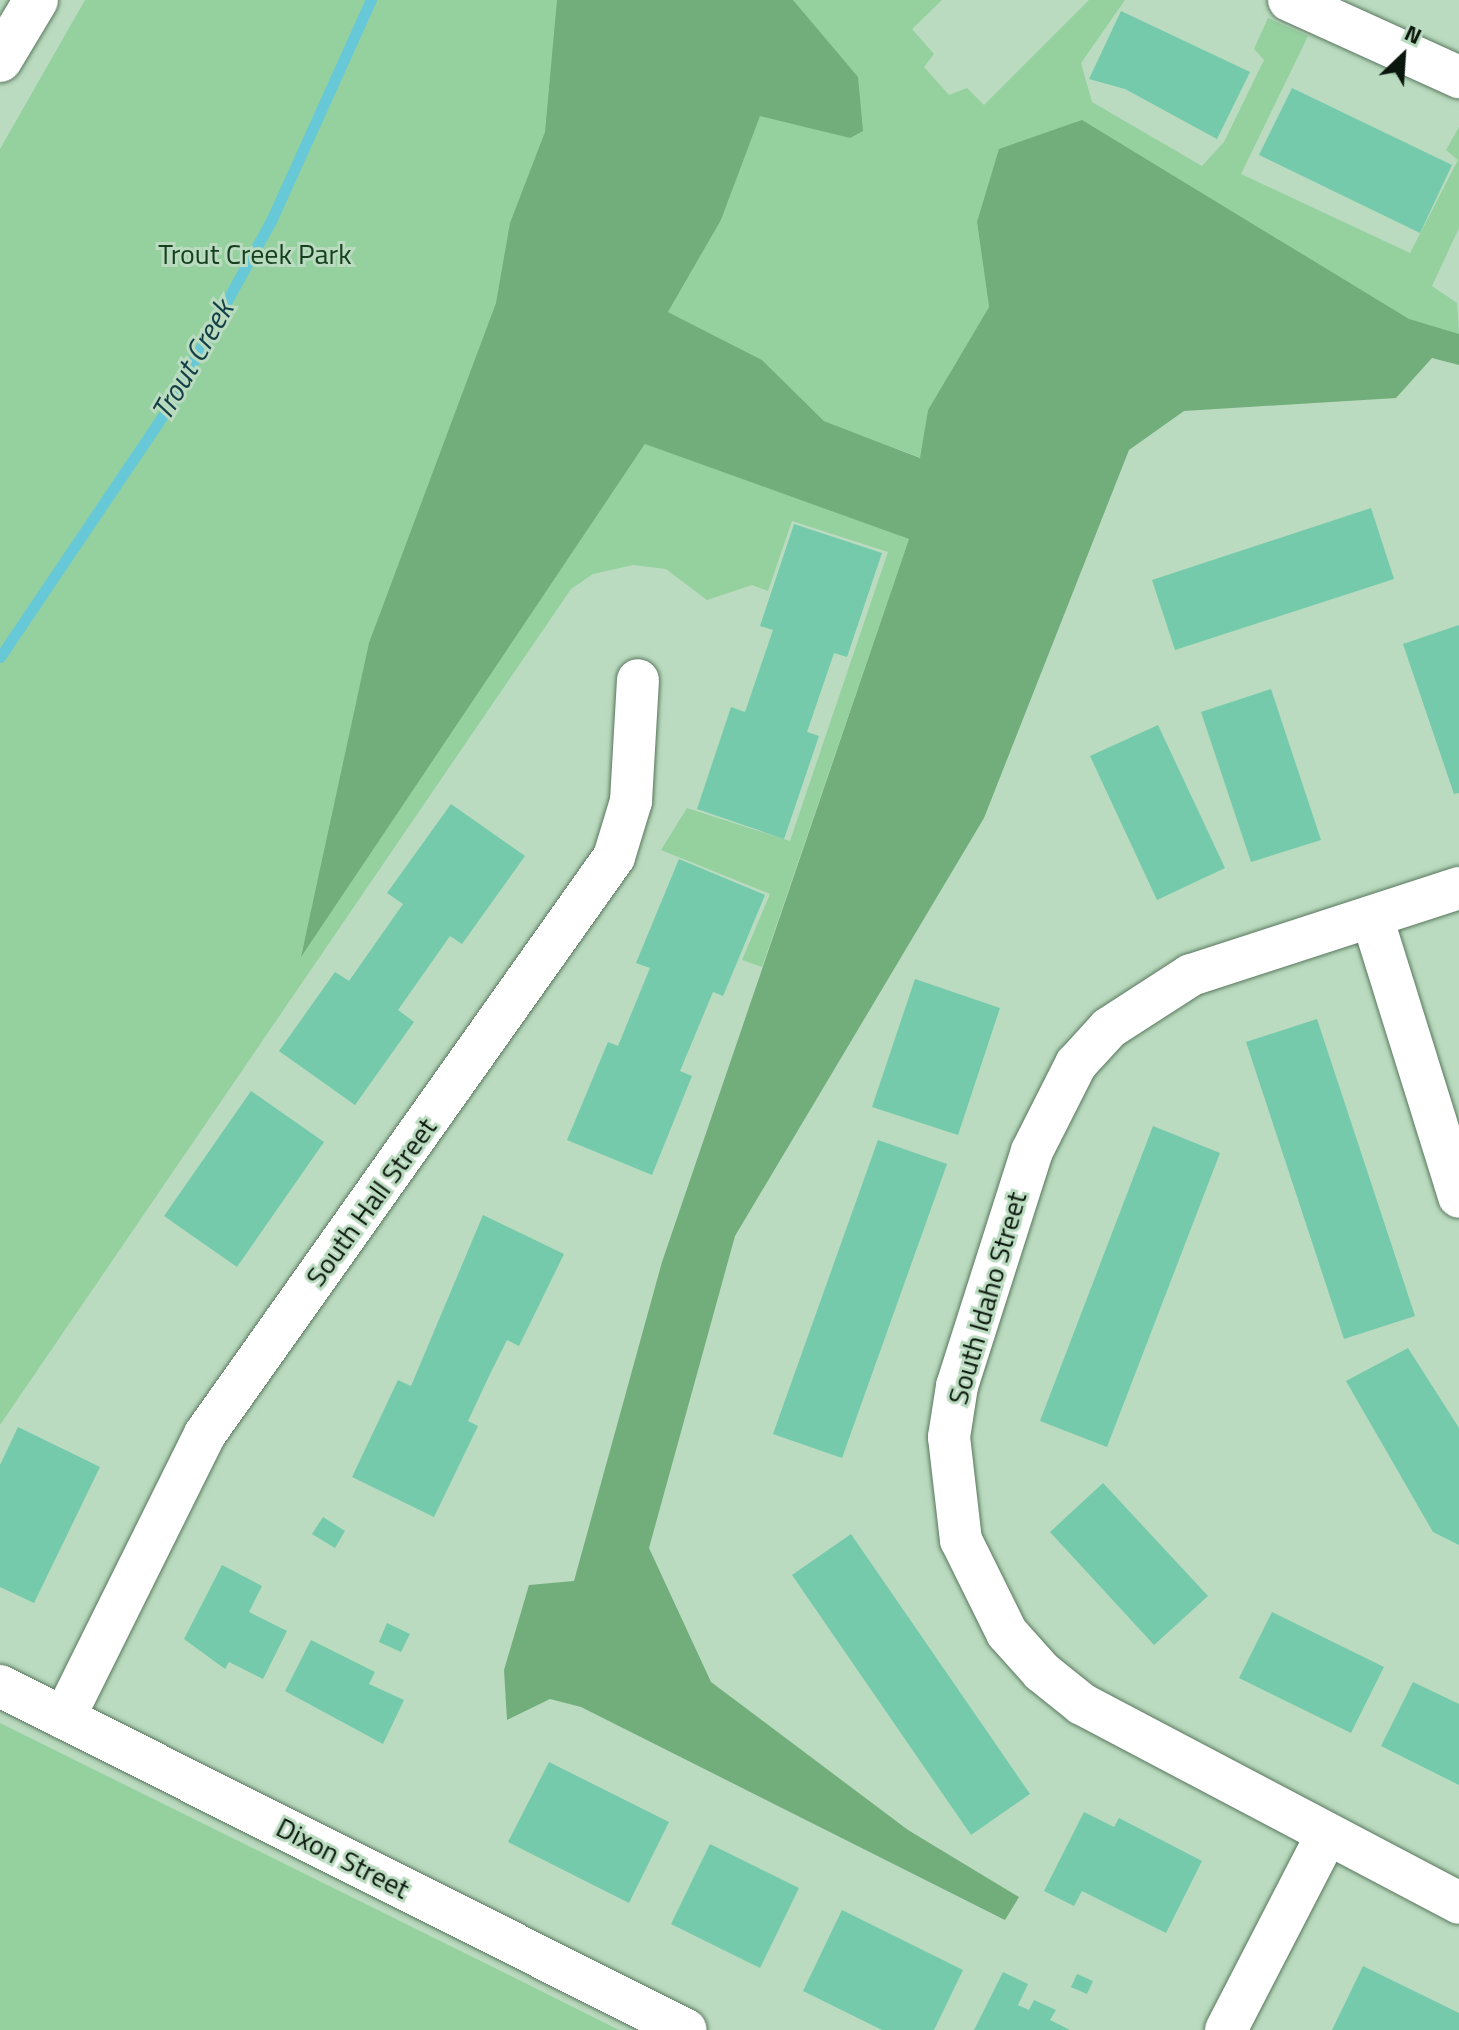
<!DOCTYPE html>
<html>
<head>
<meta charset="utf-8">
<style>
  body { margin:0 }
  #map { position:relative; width:1459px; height:2030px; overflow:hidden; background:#badbbf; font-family:"Titillium Web",sans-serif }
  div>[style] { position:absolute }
  .green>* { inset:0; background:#95d09f }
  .forest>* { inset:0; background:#72ad7c }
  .stream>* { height:11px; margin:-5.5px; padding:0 5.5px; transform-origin:5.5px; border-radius:5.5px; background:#67c8d8 }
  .building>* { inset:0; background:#75caac }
  .roads { filter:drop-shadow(0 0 2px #59775e) drop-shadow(0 0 2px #59775e) }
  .minor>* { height:42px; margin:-21px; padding:0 21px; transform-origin:21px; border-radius:21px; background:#fff }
  .secondary>* { height:44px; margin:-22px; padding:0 22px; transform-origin:22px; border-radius:22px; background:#fff }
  span { translate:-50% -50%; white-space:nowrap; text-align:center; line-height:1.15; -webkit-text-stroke:6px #badbbf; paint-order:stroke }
  .park-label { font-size:28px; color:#14401f }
  .street-label { font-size:28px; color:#0b170d }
  .water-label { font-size:30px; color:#113f45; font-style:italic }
  .north { position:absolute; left:1363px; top:16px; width:80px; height:80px; -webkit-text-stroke:6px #badbbf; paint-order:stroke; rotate:25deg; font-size:22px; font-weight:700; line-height:32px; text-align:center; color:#0b170d }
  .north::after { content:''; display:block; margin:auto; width:28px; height:36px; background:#0b170d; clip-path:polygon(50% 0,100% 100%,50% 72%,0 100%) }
</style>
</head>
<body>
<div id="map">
  <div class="green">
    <div style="clip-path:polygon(85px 0,595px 0,301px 954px,646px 443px,909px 539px,762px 967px,742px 960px,770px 894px,661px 850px,687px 808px,790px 841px,888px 552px,792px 521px,768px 591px,752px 585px,707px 600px,666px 569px,633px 565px,593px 574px,571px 589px,0 1425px,0 149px)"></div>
    <div style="clip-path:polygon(793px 0,942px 0,912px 29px,934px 54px,924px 67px,949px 95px,967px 88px,984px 105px,1089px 0,1125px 0,1081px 63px,1092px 102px,1202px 166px,1224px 142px,1264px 60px,1254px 49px,1268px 18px,1308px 36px,1241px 174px,1410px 253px,1458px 160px,1446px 150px,1459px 127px,1459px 228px,1432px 286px,1457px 303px,1459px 334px,977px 222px,989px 307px,928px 410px,921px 458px,824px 421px,762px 360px,668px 312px,721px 220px,760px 115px,850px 138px)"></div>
    <div style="clip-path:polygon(0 1723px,527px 1984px,619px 2030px,0 2030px)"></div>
  </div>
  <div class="forest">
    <div style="clip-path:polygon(557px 0,793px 0,858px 77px,863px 131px,850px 138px,760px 116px,721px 220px,668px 312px,762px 360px,824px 421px,920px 458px,928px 410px,989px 307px,977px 222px,999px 149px,1082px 120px,1409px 319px,1459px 334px,1459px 365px,1432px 358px,1396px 398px,1184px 411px,1129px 450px,984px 818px,735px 1236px,649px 1548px,711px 1682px,908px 1830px,1019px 1897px,1005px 1920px,581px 1707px,550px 1699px,507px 1720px,504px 1670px,529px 1585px,574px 1581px,662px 1262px,909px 539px,645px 444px,301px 957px,369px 643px,496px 303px,510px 223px,545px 132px)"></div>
  </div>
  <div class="stream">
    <div style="left:0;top:657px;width:297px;rotate:-56deg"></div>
    <div style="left:166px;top:411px;width:217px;rotate:-61.1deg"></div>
    <div style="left:271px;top:221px;width:243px;rotate:-65.7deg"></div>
  </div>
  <div class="building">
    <div style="clip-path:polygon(1121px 11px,1250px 72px,1217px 139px,1125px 89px,1089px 79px)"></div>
    <div style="clip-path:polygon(1292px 88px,1452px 165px,1420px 233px,1259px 155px)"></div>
    <div style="clip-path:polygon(1371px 508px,1394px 579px,1175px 650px,1152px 580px)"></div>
    <div style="clip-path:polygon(794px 524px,882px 553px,847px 657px,834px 653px,807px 732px,819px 736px,784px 839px,697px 809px,731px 707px,745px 712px,773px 630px,760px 626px)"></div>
    <div style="clip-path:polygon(1459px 625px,1459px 793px,1454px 794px,1403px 644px)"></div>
    <div style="clip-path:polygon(1271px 689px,1321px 840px,1251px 862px,1201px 712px)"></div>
    <div style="clip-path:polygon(1158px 725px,1225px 868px,1157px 900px,1090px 756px)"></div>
    <div style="clip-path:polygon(451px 804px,525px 856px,462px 944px,450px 936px,398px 1010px,414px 1022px,355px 1105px,279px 1051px,335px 972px,349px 981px,403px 904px,387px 893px)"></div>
    <div style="clip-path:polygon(679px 859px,765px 895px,723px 996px,713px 992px,680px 1071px,692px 1076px,652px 1175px,567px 1140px,608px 1042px,618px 1046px,650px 968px,636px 963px)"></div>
    <div style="clip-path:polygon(915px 979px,1000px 1008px,958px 1135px,872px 1107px)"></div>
    <div style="clip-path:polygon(1317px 1019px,1415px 1316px,1344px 1339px,1246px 1042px)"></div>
    <div style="clip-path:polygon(251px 1091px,324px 1142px,237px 1267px,164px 1216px)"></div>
    <div style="clip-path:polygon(1153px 1126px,1220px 1153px,1107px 1447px,1040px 1421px)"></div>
    <div style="clip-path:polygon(878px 1140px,947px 1164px,842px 1458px,773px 1434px)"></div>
    <div style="clip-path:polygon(483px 1215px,564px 1254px,519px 1346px,507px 1340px,490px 1374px,468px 1421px,478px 1426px,434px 1517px,352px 1477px,398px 1380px,411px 1386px)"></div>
    <div style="clip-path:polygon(1408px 1348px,1459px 1428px,1459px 1545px,1433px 1532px,1346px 1381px)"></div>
    <div style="clip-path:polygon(18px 1427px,100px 1467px,34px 1603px,0 1587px,0 1465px)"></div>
    <div style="clip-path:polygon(1103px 1483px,1208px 1596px,1154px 1645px,1050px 1532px)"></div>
    <div style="clip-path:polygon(323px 1517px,345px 1531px,335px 1548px,312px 1534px)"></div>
    <div style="clip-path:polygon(851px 1534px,1030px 1794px,971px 1835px,792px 1575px)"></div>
    <div style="clip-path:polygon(222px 1565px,262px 1586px,249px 1612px,287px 1631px,263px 1679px,229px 1662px,225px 1669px,184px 1639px)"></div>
    <div style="clip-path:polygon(1272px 1612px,1384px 1667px,1351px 1733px,1239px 1678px)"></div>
    <div style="clip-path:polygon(387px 1623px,410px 1634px,401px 1652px,379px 1642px)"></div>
    <div style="clip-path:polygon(311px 1640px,375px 1672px,369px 1684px,404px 1700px,383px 1744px,285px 1691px)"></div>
    <div style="clip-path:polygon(1413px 1682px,1459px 1704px,1459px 1785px,1381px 1746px)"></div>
    <div style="clip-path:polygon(549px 1762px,669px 1822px,629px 1903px,508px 1842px)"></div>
    <div style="clip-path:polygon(1084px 1812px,1114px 1827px,1119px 1818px,1202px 1861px,1166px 1933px,1082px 1891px,1074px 1906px,1044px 1891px)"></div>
    <div style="clip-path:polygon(710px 1844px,799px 1888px,760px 1968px,671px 1924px)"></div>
    <div style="clip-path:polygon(842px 1910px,963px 1970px,934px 2030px,882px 2030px,803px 1991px)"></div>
    <div style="clip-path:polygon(1363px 1966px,1459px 2013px,1459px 2030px,1332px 2030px)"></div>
    <div style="clip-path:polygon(1003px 1972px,1028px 1984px,1018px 2005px,1029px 2010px,1034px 2000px,1056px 2010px,1050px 2020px,1070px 2030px,974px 2030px)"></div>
    <div style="clip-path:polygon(1077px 1974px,1093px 1981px,1087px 1994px,1071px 1987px)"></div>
  </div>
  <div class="roads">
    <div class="minor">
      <div style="left:1289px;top:0;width:187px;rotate:24.4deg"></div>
      <div style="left:1459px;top:888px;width:282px;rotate:162deg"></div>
      <div style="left:1191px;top:975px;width:98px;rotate:147.1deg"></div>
      <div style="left:1109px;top:1028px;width:49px;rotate:132.5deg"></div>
      <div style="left:1076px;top:1064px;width:97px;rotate:116.8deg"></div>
      <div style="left:1032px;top:1151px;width:247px;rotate:107.7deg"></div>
      <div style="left:957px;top:1386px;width:52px;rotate:98.9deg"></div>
      <div style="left:949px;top:1437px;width:104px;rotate:83.4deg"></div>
      <div style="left:961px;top:1540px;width:104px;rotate:63.7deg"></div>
      <div style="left:1007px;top:1633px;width:52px;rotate:48.1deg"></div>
      <div style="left:1042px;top:1672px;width:51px;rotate:38.7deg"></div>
      <div style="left:1082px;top:1704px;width:426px;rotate:27.8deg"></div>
      <div style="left:1372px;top:917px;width:293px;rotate:72.7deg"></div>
      <div style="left:0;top:1686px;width:767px;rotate:26.63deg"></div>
      <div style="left:64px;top:1718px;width:317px;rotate:-63.6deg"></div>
      <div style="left:205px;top:1434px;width:707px;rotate:-54.67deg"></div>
      <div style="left:614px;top:857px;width:59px;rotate:-73.1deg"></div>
      <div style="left:631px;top:801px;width:121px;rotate:-86.7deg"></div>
      <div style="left:1226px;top:2030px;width:218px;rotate:-62.7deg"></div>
    </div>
    <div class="secondary">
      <div style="left:0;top:60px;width:70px;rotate:-59deg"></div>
    </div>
  </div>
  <div class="park-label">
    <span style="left:255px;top:254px">Trout Creek Park</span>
  </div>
  <div class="street-label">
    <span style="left:371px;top:1202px;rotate:-54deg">South Hall Street</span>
    <span style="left:987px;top:1298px;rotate:-74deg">South Idaho Street</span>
    <span style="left:343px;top:1858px;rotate:27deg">Dixon Street</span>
  </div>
  <div class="water-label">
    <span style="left:192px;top:360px;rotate:-60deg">Trout Creek</span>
  </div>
  <div class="north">N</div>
</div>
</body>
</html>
